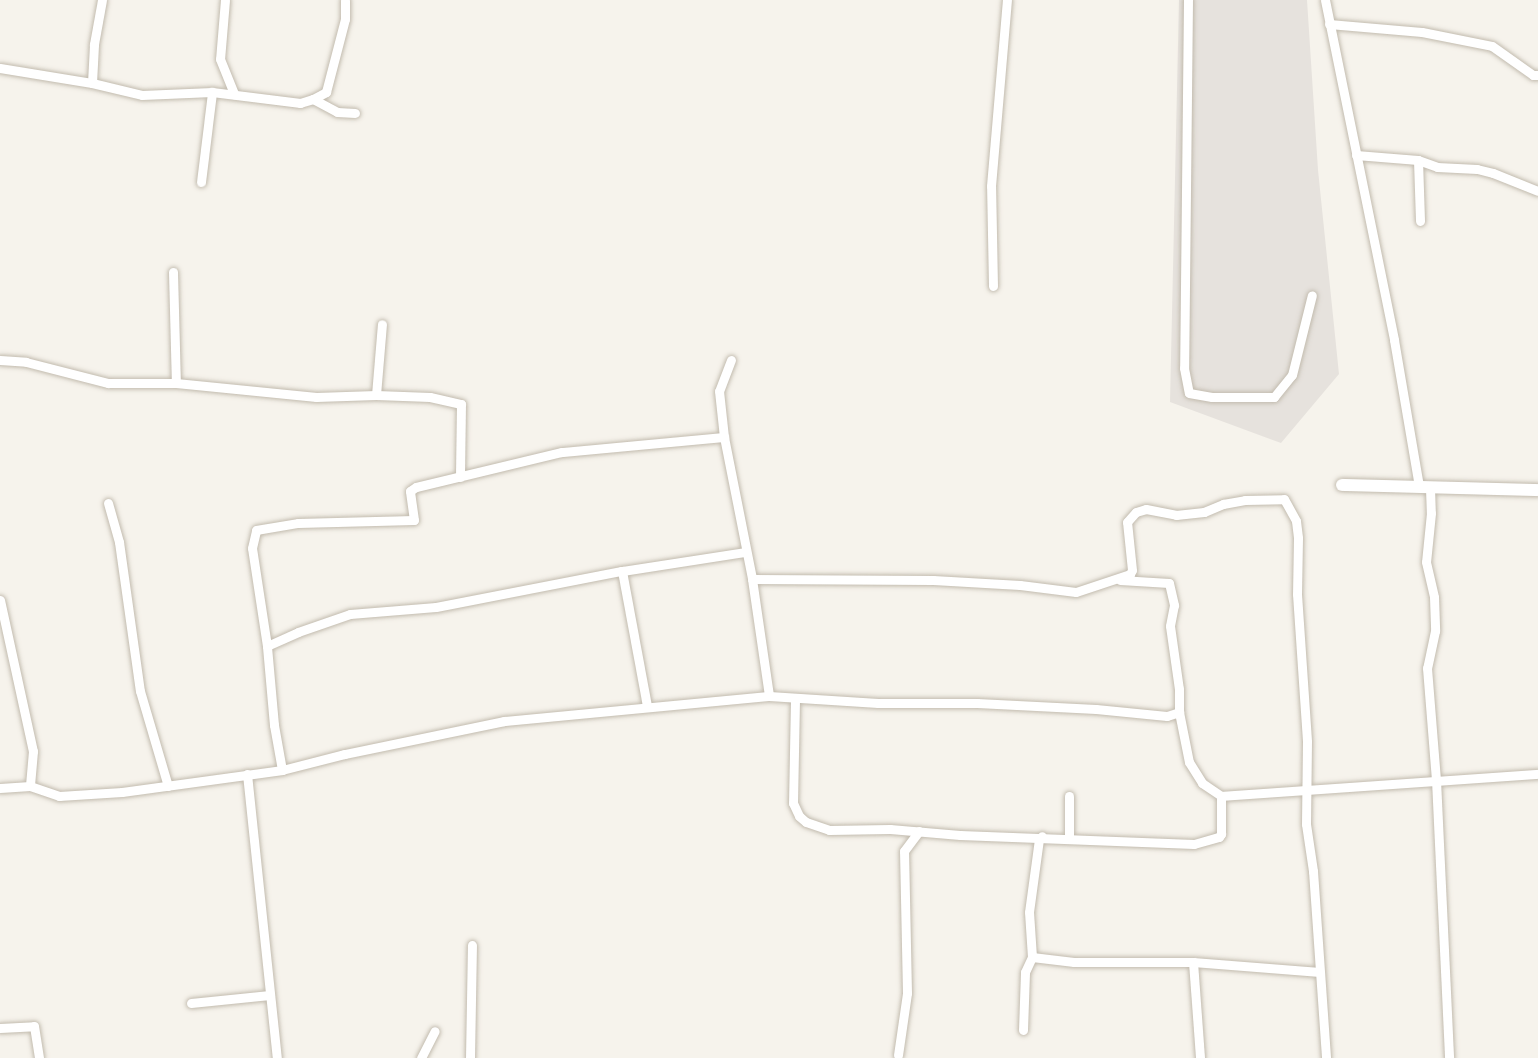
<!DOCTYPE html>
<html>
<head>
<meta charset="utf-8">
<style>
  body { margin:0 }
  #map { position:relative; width:1538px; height:1058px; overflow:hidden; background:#f6f3ec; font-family:Figtree,sans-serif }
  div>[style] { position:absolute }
  .industrial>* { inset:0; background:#e6e2dd }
  .roads { filter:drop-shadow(0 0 2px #c2bbae) drop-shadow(0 0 2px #c2bbae) }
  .minor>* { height:9px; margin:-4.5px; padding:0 4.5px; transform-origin:4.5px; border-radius:4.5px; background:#fff }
  .tertiary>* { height:12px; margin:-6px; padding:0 6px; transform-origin:6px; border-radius:6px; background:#fff }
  span { translate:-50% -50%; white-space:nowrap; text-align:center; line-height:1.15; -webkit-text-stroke:6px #fff; paint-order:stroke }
</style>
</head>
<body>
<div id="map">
  <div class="industrial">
    <div style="clip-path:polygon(1179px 0,1307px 0,1318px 170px,1339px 374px,1281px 443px,1170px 402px)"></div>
  </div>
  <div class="roads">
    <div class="minor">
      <div style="left:225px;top:0;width:59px;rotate:94.8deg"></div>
      <div style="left:220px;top:59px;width:38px;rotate:68deg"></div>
      <div style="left:1188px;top:0;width:368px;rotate:90.6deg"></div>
      <div style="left:1184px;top:368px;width:25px;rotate:79deg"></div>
      <div style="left:1189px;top:393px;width:23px;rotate:10deg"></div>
      <div style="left:1212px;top:397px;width:62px"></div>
      <div style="left:1274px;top:397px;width:28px;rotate:-51deg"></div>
      <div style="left:1292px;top:375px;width:82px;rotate:-76deg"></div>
      <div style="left:1325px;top:0;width:347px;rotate:78.5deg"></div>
      <div style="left:1394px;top:340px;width:149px;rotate:80.3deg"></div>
      <div style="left:1329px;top:24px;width:93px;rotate:4.9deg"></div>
      <div style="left:1422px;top:32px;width:71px;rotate:11.3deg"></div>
      <div style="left:1492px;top:46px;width:50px;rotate:35.3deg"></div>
      <div style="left:1533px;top:75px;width:5px"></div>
      <div style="left:0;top:68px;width:93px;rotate:9.3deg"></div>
      <div style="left:92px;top:83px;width:51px;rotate:13.5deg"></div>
      <div style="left:142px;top:95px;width:70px;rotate:-2.5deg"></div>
      <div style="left:212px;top:92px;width:89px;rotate:7.1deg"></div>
      <div style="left:300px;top:103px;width:14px;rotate:-17deg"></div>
      <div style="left:313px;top:99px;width:15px;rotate:-28deg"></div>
      <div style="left:326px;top:92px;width:75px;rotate:-75.4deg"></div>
      <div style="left:345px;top:19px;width:19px;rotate:-90deg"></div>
      <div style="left:92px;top:83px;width:39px;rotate:-87deg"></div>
      <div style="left:94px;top:44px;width:45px;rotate:-79.7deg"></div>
      <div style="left:313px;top:99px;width:27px;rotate:28deg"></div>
      <div style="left:337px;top:112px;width:18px;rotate:3deg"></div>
      <div style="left:1356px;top:155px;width:62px;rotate:4.6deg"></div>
      <div style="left:1418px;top:160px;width:20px;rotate:20deg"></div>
      <div style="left:1437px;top:167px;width:40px;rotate:2.9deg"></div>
      <div style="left:1477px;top:169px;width:16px;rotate:14deg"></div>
      <div style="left:1493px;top:173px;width:48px;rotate:21.8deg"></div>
      <div style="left:1418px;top:160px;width:61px;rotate:88.1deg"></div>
      <div style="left:201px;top:182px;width:91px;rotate:-83deg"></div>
      <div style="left:173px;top:272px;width:111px;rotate:88.5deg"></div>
      <div style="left:176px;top:383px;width:141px;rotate:5.7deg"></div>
      <div style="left:316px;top:397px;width:60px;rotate:-1.9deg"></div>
      <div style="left:376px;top:395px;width:54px;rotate:2.1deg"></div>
      <div style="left:430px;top:397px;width:32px;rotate:13deg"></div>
      <div style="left:461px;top:404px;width:73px;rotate:90.8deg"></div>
      <div style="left:993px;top:286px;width:100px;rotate:-91.1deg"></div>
      <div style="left:991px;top:186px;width:187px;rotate:-85.1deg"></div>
      <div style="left:0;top:360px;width:26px;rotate:4deg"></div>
      <div style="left:26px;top:362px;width:85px;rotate:14.4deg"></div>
      <div style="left:108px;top:383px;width:68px"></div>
      <div style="left:731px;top:360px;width:33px;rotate:111deg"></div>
      <div style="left:719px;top:391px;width:46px;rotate:83.8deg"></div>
      <div style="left:724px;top:437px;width:145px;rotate:78.8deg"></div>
      <div style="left:752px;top:579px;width:118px;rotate:81.7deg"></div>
      <div style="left:769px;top:696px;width:109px;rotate:3.7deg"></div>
      <div style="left:878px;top:703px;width:99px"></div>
      <div style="left:977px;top:703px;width:119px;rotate:2.9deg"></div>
      <div style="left:1096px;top:709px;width:71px;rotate:5.6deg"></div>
      <div style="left:1167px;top:716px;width:13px;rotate:-18deg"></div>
      <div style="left:376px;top:395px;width:71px;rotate:-85.2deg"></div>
      <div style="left:1430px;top:488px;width:25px;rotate:88deg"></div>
      <div style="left:1431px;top:513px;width:49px;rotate:95.8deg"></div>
      <div style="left:1426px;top:562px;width:36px;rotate:77deg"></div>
      <div style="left:1434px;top:597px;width:34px;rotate:88deg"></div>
      <div style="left:1435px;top:631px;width:38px;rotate:102deg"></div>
      <div style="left:1427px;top:668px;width:112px;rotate:85.4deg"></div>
      <div style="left:1436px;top:780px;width:278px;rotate:87.3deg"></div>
      <div style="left:108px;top:503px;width:41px;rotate:74.2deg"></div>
      <div style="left:119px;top:542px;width:150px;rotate:82deg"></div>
      <div style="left:140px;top:691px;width:99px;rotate:73.6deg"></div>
      <div style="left:622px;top:571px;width:137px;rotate:79.5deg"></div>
      <div style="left:752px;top:579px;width:181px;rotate:0.3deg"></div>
      <div style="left:933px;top:580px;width:87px;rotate:3.3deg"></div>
      <div style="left:1020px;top:585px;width:56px;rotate:7.1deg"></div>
      <div style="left:1076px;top:592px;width:57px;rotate:-18.4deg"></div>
      <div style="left:1130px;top:574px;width:4px;rotate:-63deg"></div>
      <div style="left:1132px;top:570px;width:48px;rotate:-95.9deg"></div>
      <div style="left:1127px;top:522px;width:13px;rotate:-48deg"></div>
      <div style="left:1136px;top:512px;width:10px;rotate:-17deg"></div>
      <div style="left:1146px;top:509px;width:31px;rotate:11deg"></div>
      <div style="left:1176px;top:515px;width:28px;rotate:-6deg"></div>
      <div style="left:1204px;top:512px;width:21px;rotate:-23deg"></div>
      <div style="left:1223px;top:504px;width:22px;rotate:-10deg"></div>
      <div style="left:1245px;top:500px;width:39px;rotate:-1deg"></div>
      <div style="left:1284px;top:499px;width:25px;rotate:61deg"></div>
      <div style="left:1296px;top:521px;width:17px;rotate:83deg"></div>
      <div style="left:1298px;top:538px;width:56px;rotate:91deg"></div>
      <div style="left:1297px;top:594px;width:148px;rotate:86.1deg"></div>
      <div style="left:1307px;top:742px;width:82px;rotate:90.7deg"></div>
      <div style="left:1306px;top:824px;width:48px;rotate:81.5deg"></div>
      <div style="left:1313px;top:871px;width:187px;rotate:86deg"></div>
      <div style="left:1120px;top:580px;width:49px;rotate:3.5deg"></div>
      <div style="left:1169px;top:583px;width:23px;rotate:77deg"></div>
      <div style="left:1174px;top:605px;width:21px;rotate:101deg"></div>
      <div style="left:1170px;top:626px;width:64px;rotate:81.9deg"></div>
      <div style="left:1179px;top:689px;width:23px;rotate:90deg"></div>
      <div style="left:1179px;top:712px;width:51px;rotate:78.7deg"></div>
      <div style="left:1189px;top:762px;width:25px;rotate:58deg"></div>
      <div style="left:1202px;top:783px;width:23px;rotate:34deg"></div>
      <div style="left:1221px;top:796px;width:318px;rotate:-4deg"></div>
      <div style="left:0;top:600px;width:155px;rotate:77.7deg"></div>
      <div style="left:33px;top:751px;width:35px;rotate:95deg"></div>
      <div style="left:267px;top:646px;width:99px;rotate:-98.7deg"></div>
      <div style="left:252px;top:548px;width:18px;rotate:-77deg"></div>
      <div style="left:256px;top:530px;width:43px;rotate:-9.5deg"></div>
      <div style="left:298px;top:523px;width:116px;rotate:-1.5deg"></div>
      <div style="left:414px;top:520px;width:29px;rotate:-98deg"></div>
      <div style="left:410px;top:491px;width:7px;rotate:-34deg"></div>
      <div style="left:416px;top:487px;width:150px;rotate:-13.5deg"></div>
      <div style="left:562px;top:452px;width:163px;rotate:-5.3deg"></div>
      <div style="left:795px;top:700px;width:103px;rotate:91.1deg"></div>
      <div style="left:793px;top:803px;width:14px;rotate:65deg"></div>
      <div style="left:799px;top:816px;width:9px;rotate:41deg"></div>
      <div style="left:806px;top:822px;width:24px;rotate:19deg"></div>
      <div style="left:829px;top:830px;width:61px;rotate:-0.9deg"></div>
      <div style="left:890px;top:829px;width:70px;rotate:4.9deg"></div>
      <div style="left:960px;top:835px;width:234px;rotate:2.2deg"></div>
      <div style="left:1194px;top:844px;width:26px;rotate:-16deg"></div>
      <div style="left:1219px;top:837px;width:4px;rotate:-56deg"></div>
      <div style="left:1221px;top:834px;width:38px;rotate:-90deg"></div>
      <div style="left:282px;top:770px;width:46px;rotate:-100.1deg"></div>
      <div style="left:274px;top:725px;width:79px;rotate:-95.1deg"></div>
      <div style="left:267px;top:646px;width:34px;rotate:-24deg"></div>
      <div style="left:298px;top:632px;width:55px;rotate:-19.1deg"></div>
      <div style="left:350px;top:614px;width:86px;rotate:-4.7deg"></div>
      <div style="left:436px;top:607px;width:189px;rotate:-11deg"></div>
      <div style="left:622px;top:571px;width:124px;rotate:-8.8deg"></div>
      <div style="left:247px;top:774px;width:286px;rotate:84deg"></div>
      <div style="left:0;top:788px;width:30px;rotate:-4deg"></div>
      <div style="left:30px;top:786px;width:31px;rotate:19deg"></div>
      <div style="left:59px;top:796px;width:63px;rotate:-3.6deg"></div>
      <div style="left:122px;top:792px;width:162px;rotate:-7.8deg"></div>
      <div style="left:282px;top:770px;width:65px;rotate:-14.3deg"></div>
      <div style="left:345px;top:754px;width:162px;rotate:-11.7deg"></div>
      <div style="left:504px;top:721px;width:266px;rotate:-5.4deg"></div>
      <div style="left:1069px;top:796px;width:42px;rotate:90deg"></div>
      <div style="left:1032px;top:957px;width:42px;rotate:6.8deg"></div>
      <div style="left:1074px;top:962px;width:119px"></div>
      <div style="left:1193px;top:962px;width:127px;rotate:4.5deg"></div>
      <div style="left:1193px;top:962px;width:96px;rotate:85.8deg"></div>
      <div style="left:191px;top:1003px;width:79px;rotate:-5.8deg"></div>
      <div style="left:0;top:1028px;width:34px;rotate:-3deg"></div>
      <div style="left:34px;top:1026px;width:32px;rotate:81deg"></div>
      <div style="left:1023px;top:1030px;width:58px;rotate:-88deg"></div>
      <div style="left:1025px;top:972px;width:17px;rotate:-65deg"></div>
      <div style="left:1032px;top:957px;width:45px;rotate:-93.8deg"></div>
      <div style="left:1029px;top:912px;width:74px;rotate:-82.2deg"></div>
      <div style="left:1039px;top:839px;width:4px;rotate:-45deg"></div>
      <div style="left:898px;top:1055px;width:63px;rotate:-81.7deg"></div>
      <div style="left:907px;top:993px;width:142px;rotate:-91.2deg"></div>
      <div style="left:904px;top:851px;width:25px;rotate:-53deg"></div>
      <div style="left:421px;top:1058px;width:30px;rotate:-63deg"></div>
      <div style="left:470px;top:1058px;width:113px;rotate:-89deg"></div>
    </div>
    <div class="tertiary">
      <div style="left:1342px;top:485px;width:196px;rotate:1.5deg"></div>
    </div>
  </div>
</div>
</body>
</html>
